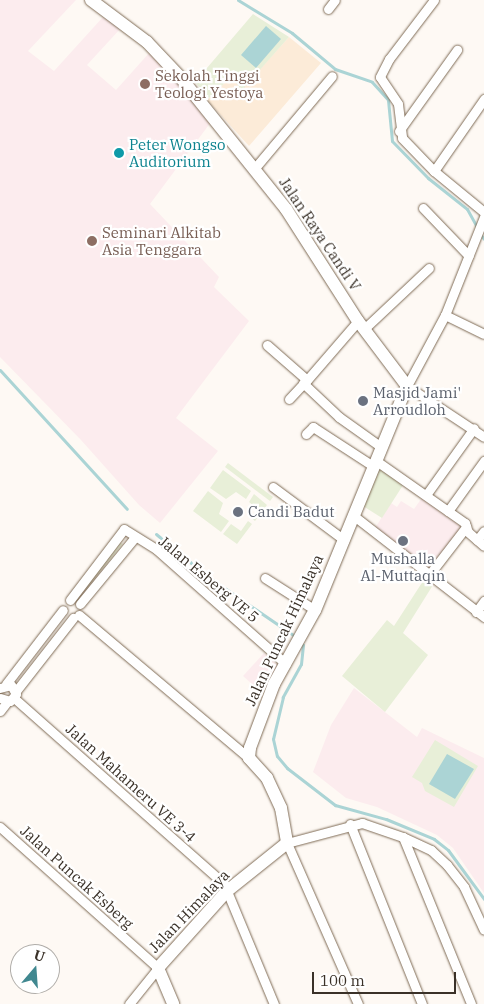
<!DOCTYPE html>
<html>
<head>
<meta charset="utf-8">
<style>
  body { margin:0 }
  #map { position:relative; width:484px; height:1004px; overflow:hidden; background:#fef9f4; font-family:"IBM Plex Serif",serif }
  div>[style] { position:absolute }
  .built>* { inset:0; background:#fcebd8 }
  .education>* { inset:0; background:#fcecee }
  .green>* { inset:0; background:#e8efd8 }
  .water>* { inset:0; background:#abd4d5 }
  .stream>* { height:3px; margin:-1.5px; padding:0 1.5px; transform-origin:1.5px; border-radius:1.5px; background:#abd4d5 }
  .roads { filter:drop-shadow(0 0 1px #7f6b55) drop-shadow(0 0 1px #7f6b55) }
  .street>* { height:9px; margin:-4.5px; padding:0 4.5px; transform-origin:4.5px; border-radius:4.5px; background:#fff }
  .secondary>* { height:12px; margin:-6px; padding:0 6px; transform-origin:6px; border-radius:6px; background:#fff }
  .dots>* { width:14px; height:14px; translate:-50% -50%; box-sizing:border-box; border:2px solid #fff; border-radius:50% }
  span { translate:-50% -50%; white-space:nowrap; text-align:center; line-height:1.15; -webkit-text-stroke:4.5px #fff; paint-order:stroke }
  .education-label { font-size:15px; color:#785e54 }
  .left { translate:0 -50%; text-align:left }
  .culture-label { font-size:15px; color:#0d838f }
  .street-label { font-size:15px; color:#3a3128 }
  .worship-label { font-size:15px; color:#5b616d }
  .north { position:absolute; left:10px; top:944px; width:50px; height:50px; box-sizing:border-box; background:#fff; border:1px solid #b0ada9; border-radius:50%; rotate:18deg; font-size:14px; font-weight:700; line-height:20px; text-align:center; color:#3a3128 }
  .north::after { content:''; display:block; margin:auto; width:18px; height:22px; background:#418890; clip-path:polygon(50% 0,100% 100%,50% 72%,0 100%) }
  .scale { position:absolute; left:312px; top:972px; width:144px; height:22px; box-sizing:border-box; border:2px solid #3a3128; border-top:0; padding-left:6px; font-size:15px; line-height:18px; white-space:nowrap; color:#3a3128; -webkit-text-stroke:4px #fff; paint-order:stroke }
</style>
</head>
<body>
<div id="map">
  <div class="built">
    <div style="clip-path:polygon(289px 37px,321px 63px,249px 146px,207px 100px,231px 77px,242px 89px)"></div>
  </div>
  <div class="education">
    <div style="clip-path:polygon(0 0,76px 0,28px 51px,54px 71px,103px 17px,121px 28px,87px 65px,116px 90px,150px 52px,211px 122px,150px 204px,219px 277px,214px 287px,249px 321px,176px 418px,218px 451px,160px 523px,139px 505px,81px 440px,0 357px)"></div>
    <div style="clip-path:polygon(424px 495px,465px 526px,431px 572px,375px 528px,391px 503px,397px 507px,401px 501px,414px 509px)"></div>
    <div style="clip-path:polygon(264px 653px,280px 667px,260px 691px,243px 676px)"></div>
    <div style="clip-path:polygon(354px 688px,417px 737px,422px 728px,484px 758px,484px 893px,453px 848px,437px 835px,377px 807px,346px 798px,313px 772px,331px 725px)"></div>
  </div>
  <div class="green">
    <div style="clip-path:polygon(253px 14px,289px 37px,242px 90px,231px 77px,209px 98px,195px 82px)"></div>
    <div style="clip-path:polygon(228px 463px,273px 497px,270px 501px,225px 467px)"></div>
    <div style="clip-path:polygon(378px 464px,405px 482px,382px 518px,363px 506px)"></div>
    <div style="clip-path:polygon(223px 470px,251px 491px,246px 499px,236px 492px,226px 499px,210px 488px)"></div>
    <div style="clip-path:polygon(208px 491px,223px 503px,219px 514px,229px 521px,221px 532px,193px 511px)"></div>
    <div style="clip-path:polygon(254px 494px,267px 505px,255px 521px,251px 518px,258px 509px,249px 502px)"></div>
    <div style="clip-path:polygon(248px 521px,252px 524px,237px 544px,223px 534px,231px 524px,241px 531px)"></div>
    <div style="clip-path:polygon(119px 542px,123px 544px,86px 589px,84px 587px)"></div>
    <div style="clip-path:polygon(425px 578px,433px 585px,403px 633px,428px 655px,385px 712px,342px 676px,387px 620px,394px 626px)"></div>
    <div style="clip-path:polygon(435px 740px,478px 766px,454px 807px,425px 791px,422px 783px,412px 777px)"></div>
  </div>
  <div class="water">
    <div style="clip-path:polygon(266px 26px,281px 39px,256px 68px,241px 55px)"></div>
    <div style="clip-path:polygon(447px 754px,474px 769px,455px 799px,429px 784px)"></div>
  </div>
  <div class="stream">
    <div style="left:238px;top:0;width:63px;rotate:31.4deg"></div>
    <div style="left:292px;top:33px;width:56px;rotate:39.9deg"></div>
    <div style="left:335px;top:69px;width:39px;rotate:19deg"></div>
    <div style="left:372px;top:82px;width:24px;rotate:48deg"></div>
    <div style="left:388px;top:100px;width:41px;rotate:84.4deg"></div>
    <div style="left:392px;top:141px;width:52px;rotate:45.8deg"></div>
    <div style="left:428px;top:178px;width:50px;rotate:38.5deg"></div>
    <div style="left:467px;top:209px;width:21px;rotate:61deg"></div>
    <div style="left:479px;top:233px;width:8px;rotate:50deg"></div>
    <div style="left:0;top:370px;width:188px;rotate:47.6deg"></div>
    <div style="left:156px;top:534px;width:66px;rotate:39.5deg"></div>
    <div style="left:207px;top:576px;width:108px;rotate:34.4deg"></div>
    <div style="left:300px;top:642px;width:4px;rotate:45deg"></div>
    <div style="left:303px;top:645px;width:19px;rotate:96deg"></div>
    <div style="left:301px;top:664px;width:38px;rotate:119deg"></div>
    <div style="left:283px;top:697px;width:43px;rotate:103.4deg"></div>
    <div style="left:273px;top:739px;width:17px;rotate:77deg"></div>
    <div style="left:277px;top:756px;width:16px;rotate:50deg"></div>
    <div style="left:287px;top:768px;width:61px;rotate:37.6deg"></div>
    <div style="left:335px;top:805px;width:53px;rotate:15.4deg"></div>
    <div style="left:386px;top:819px;width:52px;rotate:22.6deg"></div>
    <div style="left:434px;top:839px;width:18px;rotate:38deg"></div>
    <div style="left:448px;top:850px;width:61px;rotate:53.7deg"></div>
  </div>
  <div class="roads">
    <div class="street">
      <div style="left:434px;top:0;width:74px;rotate:127.3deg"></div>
      <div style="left:389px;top:59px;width:20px;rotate:117deg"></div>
      <div style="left:380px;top:77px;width:32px;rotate:56deg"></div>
      <div style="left:398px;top:104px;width:34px;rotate:83deg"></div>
      <div style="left:402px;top:138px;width:46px;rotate:45.9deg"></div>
      <div style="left:434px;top:171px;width:65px;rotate:39.4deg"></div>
      <div style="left:328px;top:9px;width:11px;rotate:-52deg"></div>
      <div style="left:399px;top:131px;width:100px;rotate:-54.4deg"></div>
      <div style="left:254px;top:169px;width:121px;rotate:-50deg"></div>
      <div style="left:434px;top:171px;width:88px;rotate:-55.2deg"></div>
      <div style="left:423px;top:208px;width:66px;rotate:46.2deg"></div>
      <div style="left:484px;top:217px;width:105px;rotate:111.7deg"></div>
      <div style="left:445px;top:315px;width:81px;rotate:118.2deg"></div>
      <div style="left:407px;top:386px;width:92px;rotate:33.5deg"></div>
      <div style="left:445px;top:315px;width:43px;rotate:26deg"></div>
      <div style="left:364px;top:329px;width:89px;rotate:-43.2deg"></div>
      <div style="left:267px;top:345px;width:53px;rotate:41.2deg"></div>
      <div style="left:307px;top:380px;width:78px;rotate:-49.2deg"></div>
      <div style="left:303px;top:383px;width:50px;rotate:43.4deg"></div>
      <div style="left:339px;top:417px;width:52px;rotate:35.5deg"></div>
      <div style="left:289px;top:399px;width:26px;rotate:-47deg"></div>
      <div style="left:306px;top:434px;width:10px;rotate:-45deg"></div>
      <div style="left:313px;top:427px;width:72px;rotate:33deg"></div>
      <div style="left:375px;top:460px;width:110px;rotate:35deg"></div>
      <div style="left:465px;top:523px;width:9px;rotate:72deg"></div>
      <div style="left:468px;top:532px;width:21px;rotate:41deg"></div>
      <div style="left:273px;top:487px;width:89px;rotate:36.7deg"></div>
      <div style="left:426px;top:495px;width:82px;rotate:-54.4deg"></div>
      <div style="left:448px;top:511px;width:62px;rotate:-54.2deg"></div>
      <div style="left:354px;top:516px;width:165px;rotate:37.8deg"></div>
      <div style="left:477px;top:540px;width:11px;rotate:-52deg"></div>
      <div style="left:429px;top:575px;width:61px;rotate:-52.4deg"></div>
      <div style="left:265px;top:578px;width:59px;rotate:32.6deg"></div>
      <div style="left:70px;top:600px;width:89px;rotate:-52.7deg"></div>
      <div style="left:124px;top:529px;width:39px;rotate:32deg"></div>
      <div style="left:157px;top:550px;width:172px;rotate:41.5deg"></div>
      <div style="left:80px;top:604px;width:87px;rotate:-50.6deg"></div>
      <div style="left:476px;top:612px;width:14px;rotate:-54deg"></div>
      <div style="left:79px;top:615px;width:222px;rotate:40.1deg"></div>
      <div style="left:6px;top:684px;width:93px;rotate:-52.4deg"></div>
      <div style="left:0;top:688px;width:11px;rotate:-15deg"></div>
      <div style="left:11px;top:685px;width:10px;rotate:61deg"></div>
      <div style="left:16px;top:694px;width:9px;rotate:131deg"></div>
      <div style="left:10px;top:701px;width:10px;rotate:-163deg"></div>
      <div style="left:16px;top:691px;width:93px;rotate:-52deg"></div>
      <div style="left:14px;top:698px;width:281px;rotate:41.5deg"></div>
      <div style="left:224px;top:884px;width:130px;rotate:67.4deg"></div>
      <div style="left:0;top:711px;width:11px;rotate:-52deg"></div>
      <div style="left:350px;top:824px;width:194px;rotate:68.2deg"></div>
      <div style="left:0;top:827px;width:212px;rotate:41.7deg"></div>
      <div style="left:158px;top:968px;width:46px;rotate:128.9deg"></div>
      <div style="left:403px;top:837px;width:180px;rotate:67.8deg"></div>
      <div style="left:358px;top:1004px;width:176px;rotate:-113.8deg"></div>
      <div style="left:287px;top:843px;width:78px;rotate:-14.9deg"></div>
      <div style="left:362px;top:823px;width:43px;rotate:18.9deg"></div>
      <div style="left:403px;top:837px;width:31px;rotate:25deg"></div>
      <div style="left:431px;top:850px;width:22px;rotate:43deg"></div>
      <div style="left:447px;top:865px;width:28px;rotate:52deg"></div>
      <div style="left:464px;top:887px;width:47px;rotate:65.1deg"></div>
    </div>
    <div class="secondary">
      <div style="left:91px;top:0;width:70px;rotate:36.9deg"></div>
      <div style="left:147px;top:42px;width:50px;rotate:46.6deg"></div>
      <div style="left:181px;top:78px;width:168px;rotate:51.3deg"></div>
      <div style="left:286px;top:209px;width:133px;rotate:57.3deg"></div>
      <div style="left:358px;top:321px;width:81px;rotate:53deg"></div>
      <div style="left:407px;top:386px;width:242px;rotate:112.3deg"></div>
      <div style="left:315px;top:610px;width:85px;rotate:119deg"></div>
      <div style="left:274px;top:684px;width:68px;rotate:110.6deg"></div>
      <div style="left:250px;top:748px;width:10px;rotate:96deg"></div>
      <div style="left:249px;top:758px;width:27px;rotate:48deg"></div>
      <div style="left:267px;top:778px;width:33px;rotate:65deg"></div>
      <div style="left:281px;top:808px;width:36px;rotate:80deg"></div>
      <div style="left:287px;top:843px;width:77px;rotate:141.3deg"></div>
      <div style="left:227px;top:891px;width:103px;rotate:131.9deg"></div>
      <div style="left:158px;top:968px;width:39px;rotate:67deg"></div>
    </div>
  </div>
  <div class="dots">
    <div style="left:145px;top:84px;background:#8d6e63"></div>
    <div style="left:119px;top:153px;background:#0f9aa8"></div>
    <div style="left:92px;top:241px;background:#8d6e63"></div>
    <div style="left:363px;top:401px;background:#6b7280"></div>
    <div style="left:238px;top:512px;background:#6b7280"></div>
    <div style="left:403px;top:541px;background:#6b7280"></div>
  </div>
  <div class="education-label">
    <span class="left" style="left:155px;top:84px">Sekolah Tinggi<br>Teologi Yestoya</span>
    <span class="left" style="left:102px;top:241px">Seminari Alkitab<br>Asia Tenggara</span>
  </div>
  <div class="culture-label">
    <span class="left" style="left:129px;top:153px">Peter Wongso<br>Auditorium</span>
  </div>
  <div class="street-label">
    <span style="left:320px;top:234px;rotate:56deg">Jalan Raya Candi V</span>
    <span style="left:209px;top:579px;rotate:40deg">Jalan Esberg VE 5</span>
    <span style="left:284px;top:630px;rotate:-65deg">Jalan Puncak Himalaya</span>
    <span style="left:131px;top:783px;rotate:42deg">Jalan Mahameru VE 3-4</span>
    <span style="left:77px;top:877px;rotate:42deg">Jalan Puncak Esberg</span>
    <span style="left:189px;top:911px;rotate:-46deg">Jalan Himalaya</span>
  </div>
  <div class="worship-label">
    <span class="left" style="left:373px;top:401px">Masjid Jami'<br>Arroudloh</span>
    <span class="left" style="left:248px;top:512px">Candi Badut</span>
    <span style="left:403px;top:567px">Mushalla<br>Al-Muttaqin</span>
  </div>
  <div class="north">U</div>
  <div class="scale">100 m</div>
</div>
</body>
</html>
